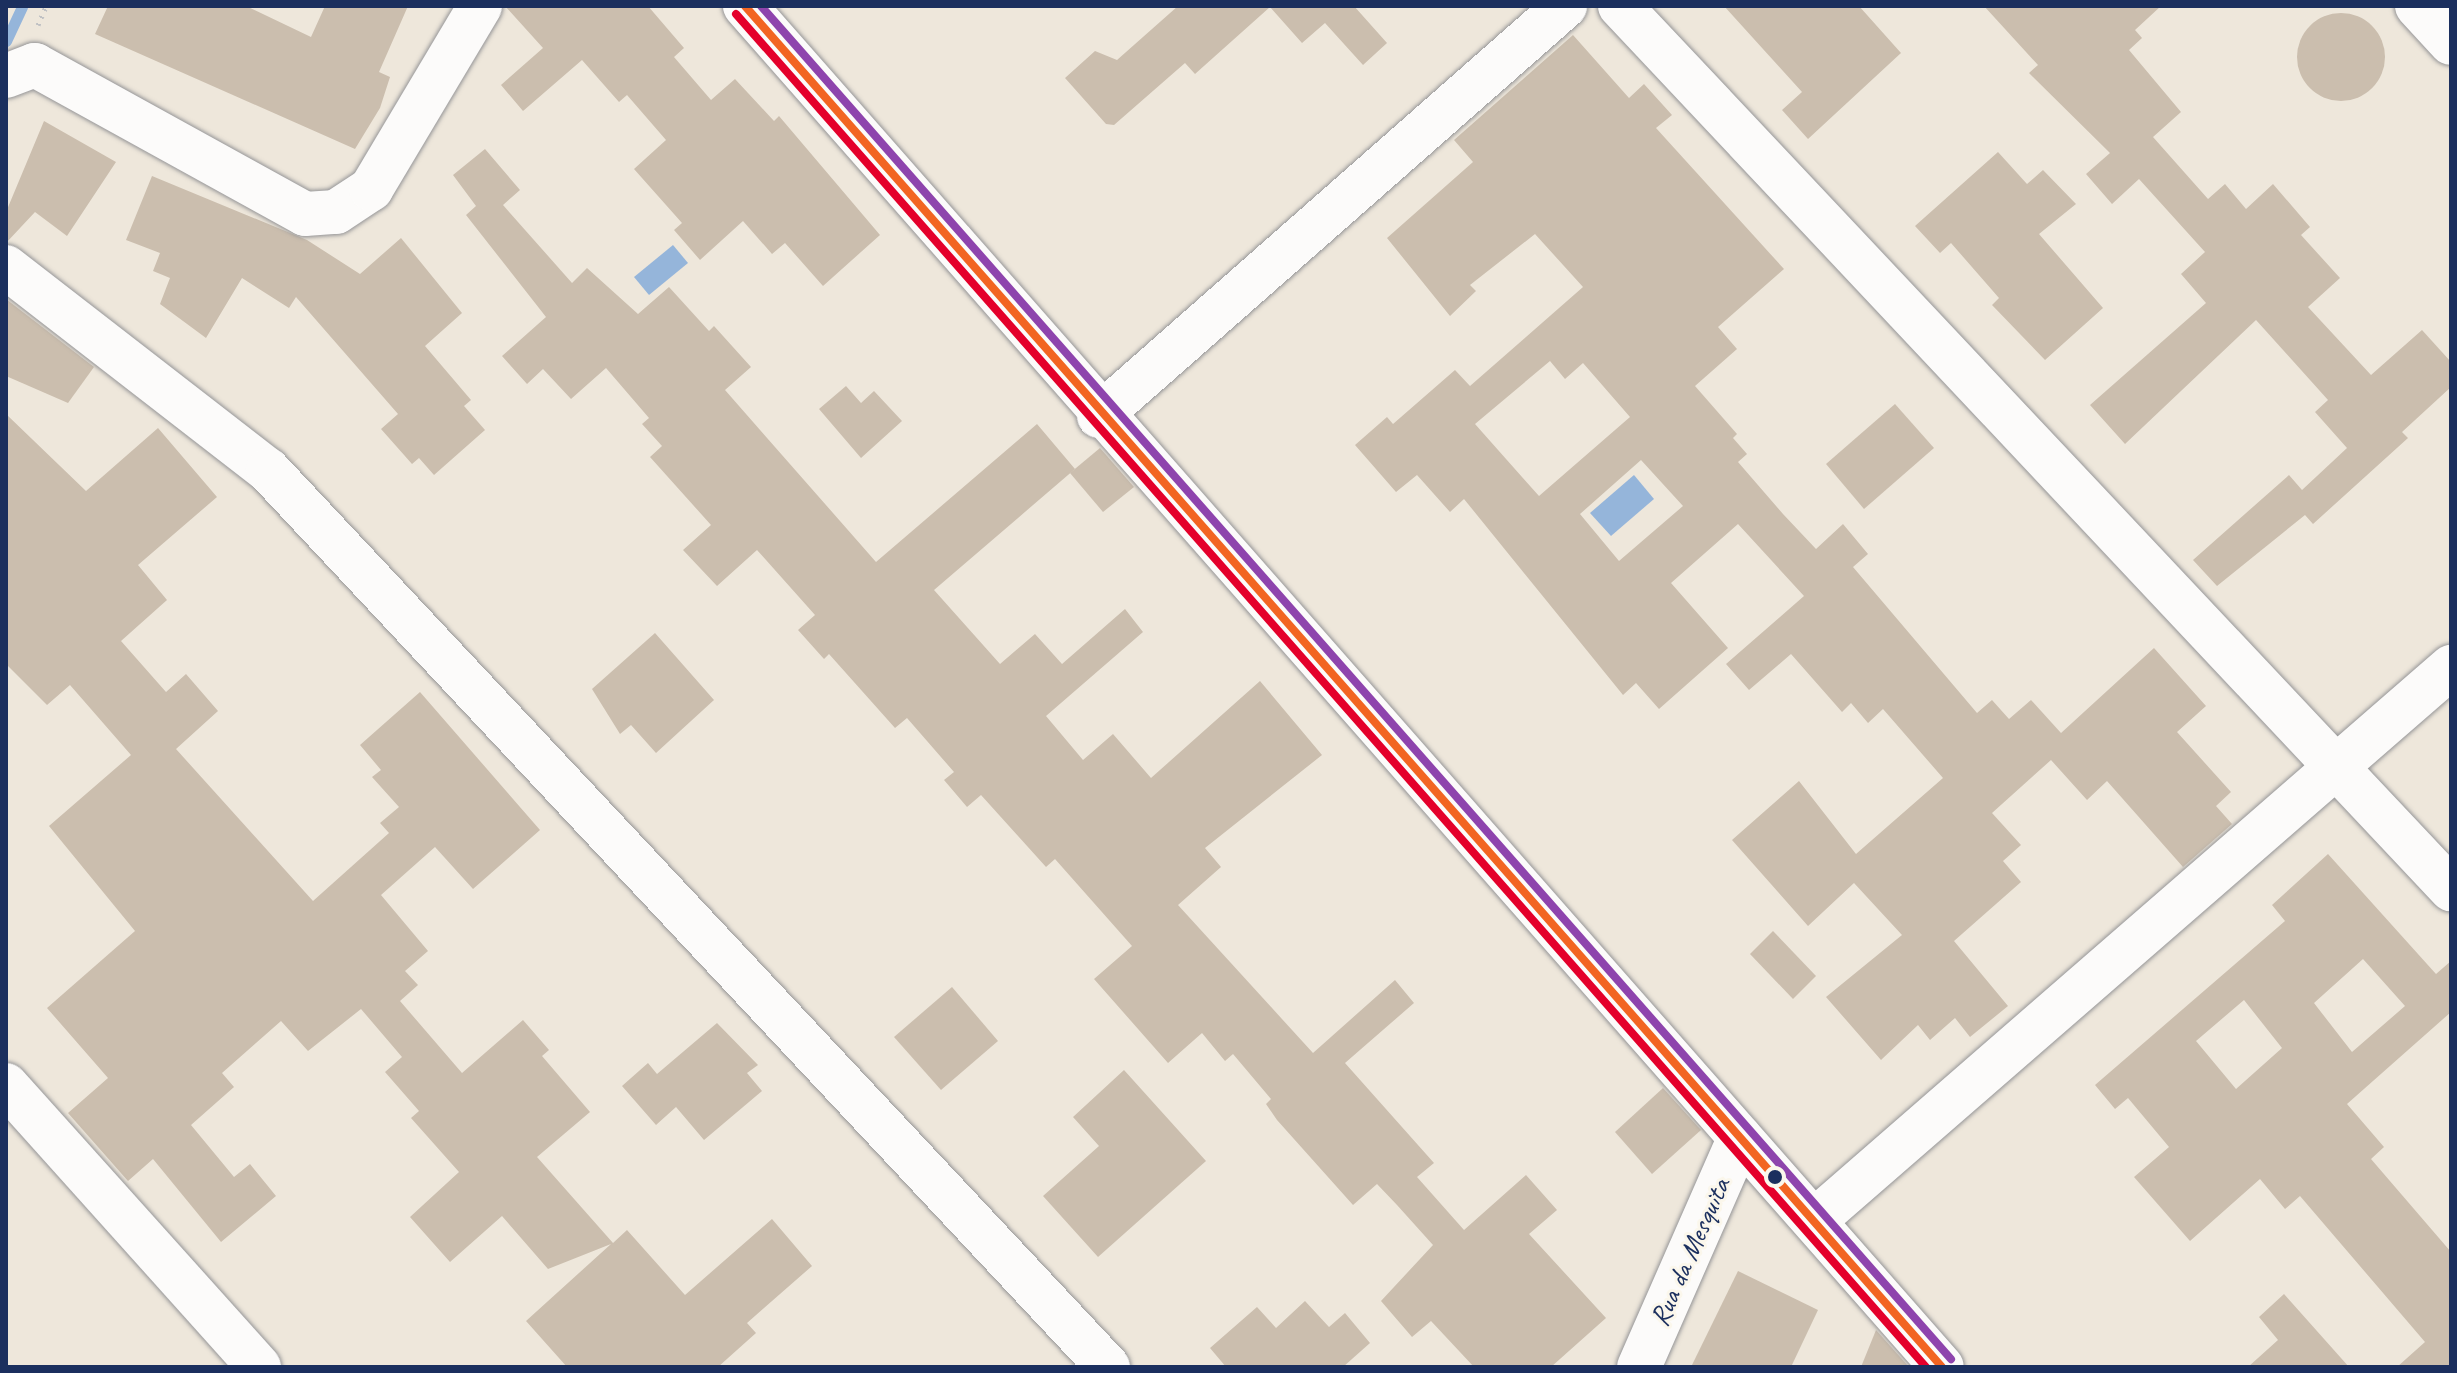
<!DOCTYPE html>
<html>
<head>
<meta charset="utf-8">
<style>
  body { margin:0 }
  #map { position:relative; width:2457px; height:1373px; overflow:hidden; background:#eee7db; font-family:Caveat,sans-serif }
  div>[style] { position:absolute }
  .water>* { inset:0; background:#95b5da }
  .stream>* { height:11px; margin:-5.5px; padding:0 5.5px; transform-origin:5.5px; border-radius:5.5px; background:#95b5da }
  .building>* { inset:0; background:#cbbeae }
  .round { border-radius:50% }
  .path>* { height:5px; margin-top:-2.5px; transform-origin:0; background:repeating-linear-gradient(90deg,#c0c1c3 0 2px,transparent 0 8px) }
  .roads { filter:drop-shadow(0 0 2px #959597) drop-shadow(0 0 2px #959597) }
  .minor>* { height:44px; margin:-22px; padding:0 22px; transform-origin:22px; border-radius:22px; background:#fcfbfa }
  .bus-1>* { height:8px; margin:-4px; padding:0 4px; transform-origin:4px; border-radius:4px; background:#f26522 }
  .bus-2>* { height:8px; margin:-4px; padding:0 4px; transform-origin:4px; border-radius:4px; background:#e4002b }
  .bus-3>* { height:8px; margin:-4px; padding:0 4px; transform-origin:4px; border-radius:4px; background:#8e44ad }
  .dots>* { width:22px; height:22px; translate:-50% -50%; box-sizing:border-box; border:4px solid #fbf7ec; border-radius:50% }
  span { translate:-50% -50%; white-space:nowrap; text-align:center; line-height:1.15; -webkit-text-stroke:6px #fbf7ec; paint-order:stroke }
  .street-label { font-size:28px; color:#1b2f5e }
  .frame { position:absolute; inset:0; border:8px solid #1b2f5e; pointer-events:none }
</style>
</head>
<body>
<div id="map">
  <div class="water">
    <div style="clip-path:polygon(673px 245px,688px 263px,649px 295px,634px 277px)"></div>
    <div style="clip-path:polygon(1634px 475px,1654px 499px,1611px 536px,1590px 513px)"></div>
  </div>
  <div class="stream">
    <div style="left:6px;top:41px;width:38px;rotate:-65deg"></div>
  </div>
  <div class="building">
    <div style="clip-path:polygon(108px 6px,246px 6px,311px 37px,325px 6px,408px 6px,379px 72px,390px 77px,380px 108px,355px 149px,95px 34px)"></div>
    <div style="clip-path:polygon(505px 6px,648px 6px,684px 48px,674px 57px,711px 100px,735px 79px,774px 121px,779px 116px,880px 235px,823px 286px,785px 243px,772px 254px,743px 221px,700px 260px,674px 230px,682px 223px,634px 169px,666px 140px,627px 95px,619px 102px,582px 60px,523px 111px,501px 85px,543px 48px)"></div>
    <div style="clip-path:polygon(1178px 6px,1354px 6px,1387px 43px,1363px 65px,1325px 23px,1302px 43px,1270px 7px,1195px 74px,1185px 63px,1114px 125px,1106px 124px,1065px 78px,1095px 51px,1117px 60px)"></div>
    <div style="clip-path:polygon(1724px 6px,1859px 6px,1901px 53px,1808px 139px,1782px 110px,1802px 92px)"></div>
    <div style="clip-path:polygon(1984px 6px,2161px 6px,2135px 30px,2142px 38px,2129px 50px,2181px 112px,2153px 137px,2208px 199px,2225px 184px,2246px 209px,2273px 184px,2310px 227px,2301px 235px,2340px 278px,2308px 307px,2371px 375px,2422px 330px,2451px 362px,2451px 387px,2402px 432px,2408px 438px,2313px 524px,2305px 515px,2217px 586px,2193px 560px,2289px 475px,2302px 490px,2347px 448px,2315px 412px,2328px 400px,2256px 320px,2125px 444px,2090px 405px,2206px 303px,2181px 274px,2205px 252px,2139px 179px,2112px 204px,2086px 174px,2110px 153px,2029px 73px,2038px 65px)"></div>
    <div class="round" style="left:2297px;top:13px;width:88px;height:88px"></div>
    <div style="clip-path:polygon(evenodd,1573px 35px,1629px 98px,1644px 84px,1672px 115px,1656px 128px,1784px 269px,1718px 327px,1737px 349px,1695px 386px,1737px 434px,1733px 438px,1747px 454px,1738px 462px,1783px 514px,1816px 549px,1843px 524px,1868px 554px,1853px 567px,1977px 713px,1992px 700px,2009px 719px,2031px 700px,2061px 733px,2154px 648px,2206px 706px,2177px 732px,2231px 792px,2216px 806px,2232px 824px,2183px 867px,2107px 781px,2087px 800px,2051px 760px,1992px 813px,2021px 845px,2003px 861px,2021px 882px,1954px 941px,2008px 1006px,1970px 1037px,1955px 1018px,1930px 1040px,1918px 1025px,1881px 1060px,1826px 997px,1902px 935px,1854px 883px,1808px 926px,1732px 840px,1799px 781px,1856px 854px,1943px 778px,1883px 709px,1868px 723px,1851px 703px,1842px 712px,1791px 654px,1749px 690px,1726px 664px,1804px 596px,1738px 524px,1671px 583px,1728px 648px,1659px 709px,1636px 683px,1623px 695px,1464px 499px,1450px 512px,1417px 475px,1396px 492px,1355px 445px,1387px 417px,1393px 424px,1455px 370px,1470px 386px,1583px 287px,1535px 234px,1470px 285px,1476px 291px,1450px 316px,1387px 238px,1473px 162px,1454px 140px,1573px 35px,1550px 361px,1565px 379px,1583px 363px,1630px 417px,1539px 496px,1475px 424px,1550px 361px,1573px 35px,1641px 460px,1683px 506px,1619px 561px,1580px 514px,1641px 460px)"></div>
    <div style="clip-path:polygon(44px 121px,116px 162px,67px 236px,35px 212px,6px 243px,6px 212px)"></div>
    <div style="clip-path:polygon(485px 149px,520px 190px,503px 205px,572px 283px,587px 268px,638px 314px,669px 287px,709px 331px,714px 326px,751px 367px,725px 390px,876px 562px,1037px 424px,1075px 469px,934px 590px,1000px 664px,1035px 634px,1062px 664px,1125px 609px,1143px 632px,1046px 716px,1083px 760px,1113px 734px,1151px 778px,1260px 681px,1322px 755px,1205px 848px,1221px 867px,1178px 905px,1313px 1053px,1395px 980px,1414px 1003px,1345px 1063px,1434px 1163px,1417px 1177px,1464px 1230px,1526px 1175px,1557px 1210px,1529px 1234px,1606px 1318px,1551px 1367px,1474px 1367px,1431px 1321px,1412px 1337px,1381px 1301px,1433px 1245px,1397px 1205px,1377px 1184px,1353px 1205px,1277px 1120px,1266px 1104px,1271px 1099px,1233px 1054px,1225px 1061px,1202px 1033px,1168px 1063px,1094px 979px,1132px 946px,1055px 859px,1046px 867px,981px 795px,967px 807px,944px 780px,954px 772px,907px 718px,895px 728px,829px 654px,824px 659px,798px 630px,815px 615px,757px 550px,717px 586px,683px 550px,711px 525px,650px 457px,662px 446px,642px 424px,649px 418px,606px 368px,571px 399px,543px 369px,527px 384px,502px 356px,546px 317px,466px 215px,476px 206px,453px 175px)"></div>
    <div style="clip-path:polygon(1998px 152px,2027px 184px,2043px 170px,2076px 204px,2039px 234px,2103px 308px,2045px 360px,1992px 305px,1999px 298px,1951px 243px,1940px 253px,1915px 226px)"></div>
    <div style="clip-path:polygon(152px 176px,307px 240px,360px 274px,401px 238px,462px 313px,425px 346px,471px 400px,464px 406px,485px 430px,434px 475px,419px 458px,412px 464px,381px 429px,398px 414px,296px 297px,289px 308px,242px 278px,206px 338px,160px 304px,170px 278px,153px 271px,160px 253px,126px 240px)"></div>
    <div style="clip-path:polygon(6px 299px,94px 367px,68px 403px,6px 376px)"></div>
    <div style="clip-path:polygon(846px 386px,861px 403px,874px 391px,902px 421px,861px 458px,819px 409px)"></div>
    <div style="clip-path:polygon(1895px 404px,1934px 448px,1864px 509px,1826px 464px)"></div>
    <div style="clip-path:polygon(6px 414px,86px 491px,158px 428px,217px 497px,138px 565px,167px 600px,121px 641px,166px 692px,186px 674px,218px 711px,176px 749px,313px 901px,389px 833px,380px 823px,399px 807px,372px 777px,381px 770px,360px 745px,420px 692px,540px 830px,473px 889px,435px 847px,381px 895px,428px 951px,405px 971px,418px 985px,400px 1001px,462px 1073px,523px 1020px,549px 1050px,542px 1056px,590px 1112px,537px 1157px,613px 1243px,627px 1230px,685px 1295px,772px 1219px,812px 1266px,747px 1323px,756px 1333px,718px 1367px,567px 1367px,526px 1321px,611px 1244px,548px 1269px,502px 1216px,450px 1262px,410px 1217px,459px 1172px,411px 1118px,419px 1111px,385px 1072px,402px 1057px,361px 1009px,308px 1051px,281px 1021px,222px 1073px,234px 1087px,191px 1125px,234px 1177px,250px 1164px,276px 1196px,221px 1242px,153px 1159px,128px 1181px,68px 1113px,108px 1078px,47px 1008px,135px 931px,49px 826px,131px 755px,70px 685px,47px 705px,6px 664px)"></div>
    <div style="clip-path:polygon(1100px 448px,1134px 487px,1103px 512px,1070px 473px)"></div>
    <div style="clip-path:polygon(655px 633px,714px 700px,656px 753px,631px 725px,620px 734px,592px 689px)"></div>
    <div style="clip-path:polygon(evenodd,2328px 854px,2436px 974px,2451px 961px,2451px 1012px,2347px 1104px,2384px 1147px,2371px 1159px,2451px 1252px,2451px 1367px,2397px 1367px,2425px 1342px,2300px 1196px,2285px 1209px,2260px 1179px,2190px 1241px,2134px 1177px,2169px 1147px,2128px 1098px,2115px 1109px,2095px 1085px,2285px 921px,2272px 905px,2328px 854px,2363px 959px,2405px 1006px,2352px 1052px,2314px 1003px,2363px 959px,2328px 854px,2244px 1000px,2282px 1048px,2236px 1089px,2196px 1041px,2244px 1000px)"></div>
    <div style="clip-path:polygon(1773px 931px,1816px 976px,1793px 999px,1750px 954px)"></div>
    <div style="clip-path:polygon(952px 987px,998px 1041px,941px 1090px,894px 1037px)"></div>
    <div style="clip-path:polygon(717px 1023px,758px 1065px,747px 1073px,762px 1091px,704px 1140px,676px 1107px,656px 1125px,622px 1086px,648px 1063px,657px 1074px)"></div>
    <div style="clip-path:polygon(1124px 1070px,1206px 1161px,1098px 1257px,1043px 1196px,1099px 1146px,1073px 1117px)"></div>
    <div style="clip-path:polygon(1663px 1088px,1701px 1130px,1652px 1174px,1615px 1132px)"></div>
    <div style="clip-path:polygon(1738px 1271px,1818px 1310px,1791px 1367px,1691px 1367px)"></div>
    <div style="clip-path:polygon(2284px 1294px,2349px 1367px,2248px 1367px,2278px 1340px,2259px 1317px)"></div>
    <div style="clip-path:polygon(1305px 1301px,1329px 1327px,1345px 1313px,1370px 1343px,1343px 1367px,1226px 1367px,1210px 1348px,1257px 1307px,1276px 1328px)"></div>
    <div style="clip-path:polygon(1876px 1330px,1909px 1367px,1861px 1367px)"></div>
  </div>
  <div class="path">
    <div style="left:38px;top:25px;width:21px;rotate:-67deg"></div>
  </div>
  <div class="roads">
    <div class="minor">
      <div style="left:745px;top:6px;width:1812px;rotate:48.67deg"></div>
      <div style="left:1620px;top:6px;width:1213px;rotate:46.74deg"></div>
      <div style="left:2417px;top:6px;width:50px;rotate:47.4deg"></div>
      <div style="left:6px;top:76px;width:31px;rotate:-21deg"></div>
      <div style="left:35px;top:65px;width:308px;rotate:28.9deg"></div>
      <div style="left:305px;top:214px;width:31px;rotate:-4deg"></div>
      <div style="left:336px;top:212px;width:42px;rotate:-33.3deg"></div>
      <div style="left:371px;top:189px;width:213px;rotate:-59.2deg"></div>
      <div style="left:6px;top:267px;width:331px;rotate:37.8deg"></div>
      <div style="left:268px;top:470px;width:1229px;rotate:46.88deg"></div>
      <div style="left:1099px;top:416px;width:621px;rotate:-41.34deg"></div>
      <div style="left:6px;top:1085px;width:379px;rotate:48.1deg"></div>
      <div style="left:1815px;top:1220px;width:843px;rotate:-41.01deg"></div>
      <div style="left:1639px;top:1367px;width:251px;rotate:-66.3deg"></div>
    </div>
  </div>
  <div class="bus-1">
    <div style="left:745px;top:6px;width:1812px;rotate:48.67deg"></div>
  </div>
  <div class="bus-2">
    <div style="left:736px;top:14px;width:1802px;rotate:48.67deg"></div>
  </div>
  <div class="bus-3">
    <div style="left:761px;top:6px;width:1802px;rotate:48.67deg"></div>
  </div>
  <div class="dots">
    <div style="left:1775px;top:1177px;background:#1b2f5e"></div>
  </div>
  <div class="street-label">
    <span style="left:1690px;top:1252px;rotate:-66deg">Rua da Mesquita</span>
  </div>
  <div class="frame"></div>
</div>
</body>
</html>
